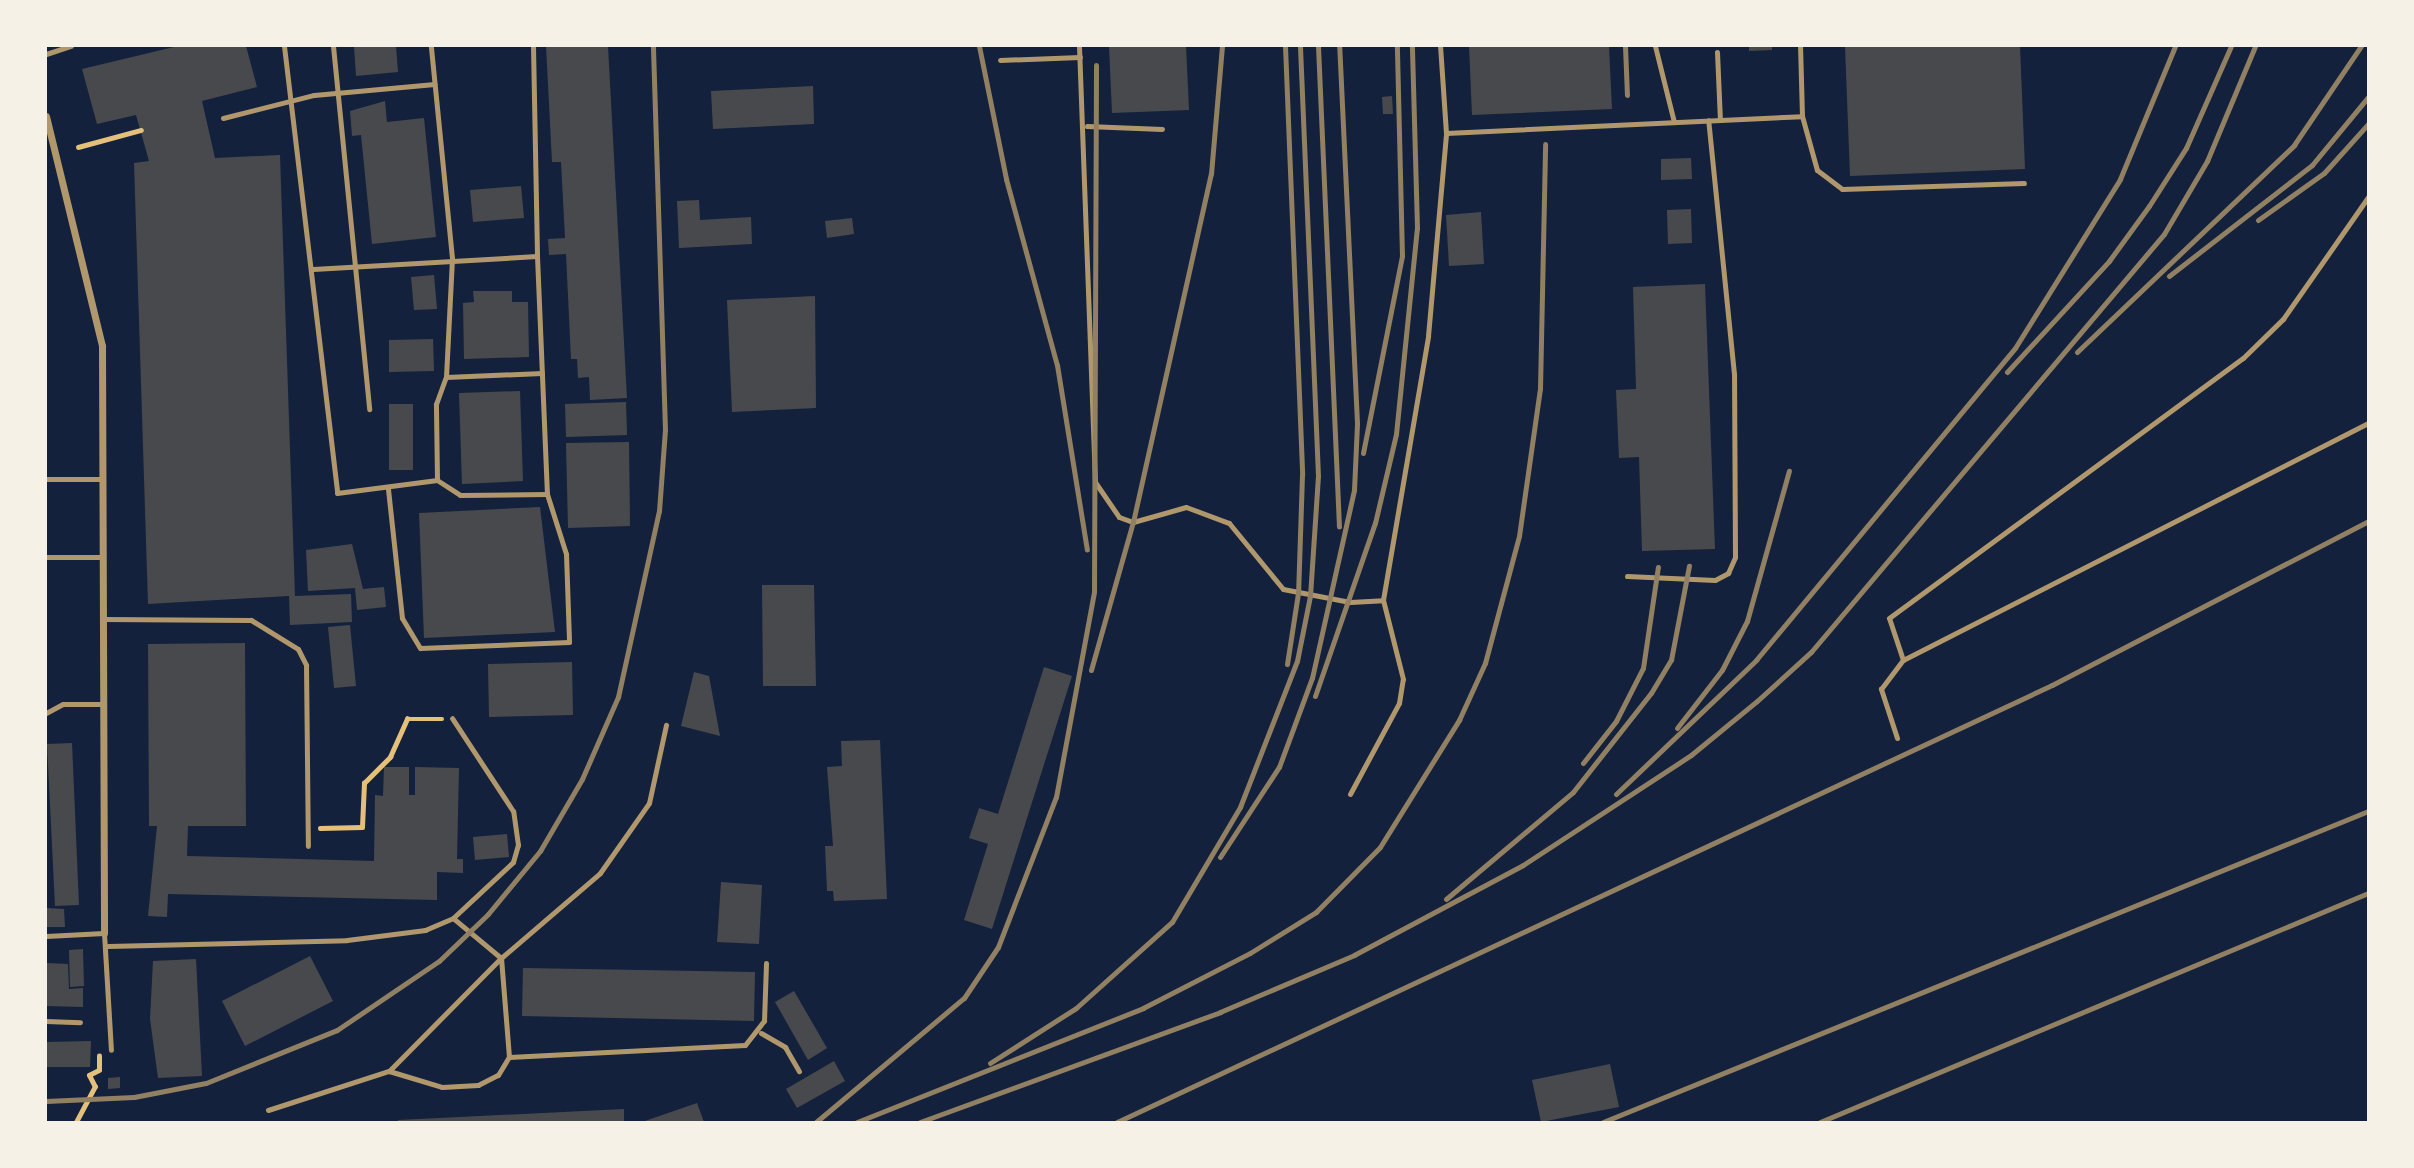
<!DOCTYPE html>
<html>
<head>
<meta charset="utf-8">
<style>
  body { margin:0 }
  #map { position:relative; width:2414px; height:1168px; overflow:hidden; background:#14213d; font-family:"DejaVu Sans",sans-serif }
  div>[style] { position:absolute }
  .building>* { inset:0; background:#48494c }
  .path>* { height:4.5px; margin:-2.25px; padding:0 2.25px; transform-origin:2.25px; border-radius:2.25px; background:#e5c07b }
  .service>* { height:5px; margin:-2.5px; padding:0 2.5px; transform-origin:2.5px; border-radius:2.5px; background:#b1986c }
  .minor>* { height:7px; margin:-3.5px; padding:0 3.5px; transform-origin:3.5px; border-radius:3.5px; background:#b1986c }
  .rail>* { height:5px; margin:-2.5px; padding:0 2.5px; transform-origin:2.5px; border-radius:2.5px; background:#918062 }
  span { translate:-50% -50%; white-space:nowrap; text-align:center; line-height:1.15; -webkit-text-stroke:7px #f6f1e7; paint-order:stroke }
  .frame { position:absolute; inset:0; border:47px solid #f6f1e7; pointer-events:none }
</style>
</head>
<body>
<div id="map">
  <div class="building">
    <div style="clip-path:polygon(178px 46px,246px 46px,257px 87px,202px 101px,215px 158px,280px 155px,295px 596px,351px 594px,352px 622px,290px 625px,289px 596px,148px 604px,134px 163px,149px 161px,136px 115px,97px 124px,82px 69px)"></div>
    <div style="clip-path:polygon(354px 46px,396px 46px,398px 72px,356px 76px)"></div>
    <div style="clip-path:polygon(546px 46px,608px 46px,627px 398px,590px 400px,589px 377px,578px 378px,577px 359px,571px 359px,566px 254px,549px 255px,548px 239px,565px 238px,561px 162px,552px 162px)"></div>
    <div style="clip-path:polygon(1109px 46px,1186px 46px,1189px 110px,1112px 113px)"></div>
    <div style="clip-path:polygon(1469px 46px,1609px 46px,1612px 109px,1472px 115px)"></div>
    <div style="clip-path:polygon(1749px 46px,1772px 46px,1772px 50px,1749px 51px)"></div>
    <div style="clip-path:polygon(1845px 46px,2020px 46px,2025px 169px,1850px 176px)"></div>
    <div style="clip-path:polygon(813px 86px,814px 124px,713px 129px,711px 91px)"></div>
    <div style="clip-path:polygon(1392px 96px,1393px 114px,1383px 114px,1382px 97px)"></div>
    <div style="clip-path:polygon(385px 101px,387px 122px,424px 118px,436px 237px,372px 244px,361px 135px,352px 136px,350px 111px)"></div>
    <div style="clip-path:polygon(1691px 158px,1692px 179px,1661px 180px,1661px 159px)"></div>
    <div style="clip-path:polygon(521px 186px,524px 218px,473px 222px,470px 190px)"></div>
    <div style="clip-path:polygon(699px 200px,700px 220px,751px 217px,752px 244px,679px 248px,677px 201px)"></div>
    <div style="clip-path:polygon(1691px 209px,1692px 243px,1668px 244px,1667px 210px)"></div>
    <div style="clip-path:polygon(1481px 212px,1484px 264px,1449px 266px,1446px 215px)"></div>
    <div style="clip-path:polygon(852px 218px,854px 234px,827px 238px,825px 221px)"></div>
    <div style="clip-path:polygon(434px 275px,437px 309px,414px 310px,411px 277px)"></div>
    <div style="clip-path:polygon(1705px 284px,1715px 549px,1642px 551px,1639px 457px,1619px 458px,1616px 390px,1636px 389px,1633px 287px)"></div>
    <div style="clip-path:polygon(473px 291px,512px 291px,512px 302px,528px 302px,529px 357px,464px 359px,463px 303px,474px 302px)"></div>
    <div style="clip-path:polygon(815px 296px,816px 408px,732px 412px,727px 300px)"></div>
    <div style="clip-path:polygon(433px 339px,434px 371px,389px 372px,389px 340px)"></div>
    <div style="clip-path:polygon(520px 391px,523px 481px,462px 484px,459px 393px)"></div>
    <div style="clip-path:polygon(626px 402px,627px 435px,566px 437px,565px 404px)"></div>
    <div style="clip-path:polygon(389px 404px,413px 404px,413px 470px,389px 470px)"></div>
    <div style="clip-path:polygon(629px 442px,630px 526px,568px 528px,566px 443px)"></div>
    <div style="clip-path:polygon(540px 507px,555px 632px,424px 638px,419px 513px)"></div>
    <div style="clip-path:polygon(352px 544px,363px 589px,384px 587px,386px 607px,357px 610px,355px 588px,308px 591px,306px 550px)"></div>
    <div style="clip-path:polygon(762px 585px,814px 585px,816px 686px,763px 686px)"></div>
    <div style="clip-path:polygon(350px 625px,356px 686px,334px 688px,328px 627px)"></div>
    <div style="clip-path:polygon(245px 643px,246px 826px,188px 826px,187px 856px,374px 861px,375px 795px,383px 796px,384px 767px,409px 767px,409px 795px,415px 795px,415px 767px,459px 768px,457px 859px,463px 859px,463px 873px,437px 872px,437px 900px,168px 894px,167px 917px,148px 916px,157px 826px,149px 826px,148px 644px)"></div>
    <div style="clip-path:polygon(572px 662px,573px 715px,489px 717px,488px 664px)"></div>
    <div style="clip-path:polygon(1044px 667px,1072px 676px,992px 929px,964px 920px,988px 844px,969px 838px,979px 808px,998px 814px)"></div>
    <div style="clip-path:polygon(694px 672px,709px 676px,720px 736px,681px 726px)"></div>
    <div style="clip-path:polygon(880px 740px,887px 899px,834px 901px,833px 891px,827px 891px,825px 846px,833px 846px,827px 767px,842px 766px,841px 741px)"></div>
    <div style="clip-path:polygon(72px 743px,79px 905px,55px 906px,47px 744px)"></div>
    <div style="clip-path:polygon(507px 834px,509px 857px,475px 860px,473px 837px)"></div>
    <div style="clip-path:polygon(721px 882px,762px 885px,759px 944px,717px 942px)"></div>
    <div style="clip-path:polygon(46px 908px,64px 909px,65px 927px,46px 927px)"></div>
    <div style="clip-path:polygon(83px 949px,84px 986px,70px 987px,69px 950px)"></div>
    <div style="clip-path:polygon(310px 956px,333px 1001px,245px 1046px,222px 1001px)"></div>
    <div style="clip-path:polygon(196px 959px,202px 1076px,158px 1078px,150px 1019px,153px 961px)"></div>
    <div style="clip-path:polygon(46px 963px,68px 964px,69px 989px,83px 988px,83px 1007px,46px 1006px)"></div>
    <div style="clip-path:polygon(523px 968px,755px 972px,754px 1021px,522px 1016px)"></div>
    <div style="clip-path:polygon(794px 991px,827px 1048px,808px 1060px,775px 1002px)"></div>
    <div style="clip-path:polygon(91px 1041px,90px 1067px,46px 1067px,46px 1042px)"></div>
    <div style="clip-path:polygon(834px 1061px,845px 1081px,797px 1108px,786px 1089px)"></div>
    <div style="clip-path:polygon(1610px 1064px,1619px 1107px,1541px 1122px,1532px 1080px)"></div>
    <div style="clip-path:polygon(120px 1077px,120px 1088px,108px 1089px,108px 1078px)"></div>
    <div style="clip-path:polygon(697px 1103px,704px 1122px,642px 1122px)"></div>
    <div style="clip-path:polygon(624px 1109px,624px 1122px,398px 1122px,398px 1120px)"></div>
  </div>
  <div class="path">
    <div style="left:78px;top:147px;width:65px;rotate:-15.1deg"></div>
    <div style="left:320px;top:828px;width:42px;rotate:-1.4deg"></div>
    <div style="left:362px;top:827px;width:44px;rotate:-87.4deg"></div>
    <div style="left:364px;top:783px;width:37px;rotate:-45deg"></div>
    <div style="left:390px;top:757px;width:42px;rotate:-65.9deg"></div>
    <div style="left:407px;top:719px;width:35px"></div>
    <div style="left:76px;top:1122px;width:40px;rotate:-62deg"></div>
    <div style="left:95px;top:1087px;width:13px;rotate:-117deg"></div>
    <div style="left:89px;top:1075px;width:11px;rotate:-27deg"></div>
    <div style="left:99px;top:1070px;width:14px;rotate:-90deg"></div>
  </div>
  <div class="service">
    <div style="left:284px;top:46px;width:450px;rotate:83.2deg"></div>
    <div style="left:337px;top:493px;width:101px;rotate:-7.4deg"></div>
    <div style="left:437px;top:480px;width:76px;rotate:-90.8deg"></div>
    <div style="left:436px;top:404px;width:29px;rotate:-70deg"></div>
    <div style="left:446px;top:377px;width:119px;rotate:-87.1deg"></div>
    <div style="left:452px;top:258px;width:213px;rotate:-95.7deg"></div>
    <div style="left:333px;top:46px;width:365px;rotate:84.3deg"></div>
    <div style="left:533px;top:46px;width:210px;rotate:88.9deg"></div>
    <div style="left:1079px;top:46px;width:436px;rotate:87.9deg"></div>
    <div style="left:1095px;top:482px;width:42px;rotate:55.6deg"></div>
    <div style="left:1119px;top:517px;width:15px;rotate:20deg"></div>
    <div style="left:1133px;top:522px;width:55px;rotate:-15.8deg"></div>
    <div style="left:1186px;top:507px;width:46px;rotate:20.4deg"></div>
    <div style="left:1229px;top:523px;width:85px;rotate:50.7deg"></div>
    <div style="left:1283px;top:589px;width:68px;rotate:11deg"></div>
    <div style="left:1350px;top:602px;width:33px;rotate:-3deg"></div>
    <div style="left:1655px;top:46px;width:78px;rotate:76deg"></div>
    <div style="left:1717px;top:52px;width:68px;rotate:87.5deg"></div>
    <div style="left:46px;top:54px;width:26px;rotate:-18deg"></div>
    <div style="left:1000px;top:60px;width:80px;rotate:-2.1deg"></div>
    <div style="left:1802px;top:116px;width:56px;rotate:74.5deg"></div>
    <div style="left:1817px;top:170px;width:31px;rotate:37deg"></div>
    <div style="left:1842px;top:189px;width:182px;rotate:-1.9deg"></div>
    <div style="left:223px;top:118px;width:94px;rotate:-14.2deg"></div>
    <div style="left:314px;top:95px;width:121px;rotate:-5.2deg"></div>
    <div style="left:1087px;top:126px;width:75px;rotate:2.3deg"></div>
    <div style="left:1446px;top:133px;width:356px;rotate:-2.7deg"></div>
    <div style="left:1802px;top:116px;width:70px;rotate:-91.6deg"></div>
    <div style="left:313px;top:269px;width:224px;rotate:-3.3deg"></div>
    <div style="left:537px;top:256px;width:238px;rotate:87.6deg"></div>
    <div style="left:547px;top:494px;width:63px;rotate:72.4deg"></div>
    <div style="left:566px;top:554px;width:88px;rotate:88deg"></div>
    <div style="left:569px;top:642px;width:149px;rotate:177.7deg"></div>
    <div style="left:420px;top:648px;width:35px;rotate:-121deg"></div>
    <div style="left:402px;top:618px;width:130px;rotate:-96.2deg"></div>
    <div style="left:446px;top:377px;width:96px;rotate:-2.4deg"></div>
    <div style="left:46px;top:479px;width:57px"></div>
    <div style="left:437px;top:480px;width:27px;rotate:33deg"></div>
    <div style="left:460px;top:495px;width:87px;rotate:-0.7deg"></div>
    <div style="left:46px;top:557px;width:57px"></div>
    <div style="left:1627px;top:576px;width:88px;rotate:2.6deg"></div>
    <div style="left:1715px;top:580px;width:15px;rotate:-28deg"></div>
    <div style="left:1728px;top:573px;width:17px;rotate:-66deg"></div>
    <div style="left:1735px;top:557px;width:183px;rotate:-90.3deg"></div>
    <div style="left:1734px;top:374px;width:255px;rotate:-95.8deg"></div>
    <div style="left:103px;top:619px;width:148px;rotate:0.4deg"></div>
    <div style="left:251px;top:620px;width:55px;rotate:31.7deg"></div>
    <div style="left:298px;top:649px;width:18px;rotate:63deg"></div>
    <div style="left:306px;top:665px;width:181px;rotate:89.4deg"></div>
    <div style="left:1903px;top:660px;width:44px;rotate:-108.4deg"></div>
    <div style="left:1889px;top:618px;width:439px;rotate:-36.3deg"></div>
    <div style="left:2243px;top:358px;width:56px;rotate:-44.3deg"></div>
    <div style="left:2283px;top:319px;width:149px;rotate:-55.1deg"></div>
    <div style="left:46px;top:713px;width:19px;rotate:-28deg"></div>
    <div style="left:63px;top:704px;width:39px"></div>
    <div style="left:1897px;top:738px;width:52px;rotate:-108.1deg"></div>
    <div style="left:1881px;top:689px;width:36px;rotate:-53deg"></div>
    <div style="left:1903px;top:660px;width:522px;rotate:-27.01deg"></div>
    <div style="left:1350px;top:794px;width:103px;rotate:-61.7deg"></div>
    <div style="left:1399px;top:703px;width:24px;rotate:-81deg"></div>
    <div style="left:1403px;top:679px;width:81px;rotate:-104.2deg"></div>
    <div style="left:1383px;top:600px;width:268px;rotate:-80.3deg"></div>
    <div style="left:1428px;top:336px;width:204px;rotate:-84.9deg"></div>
    <div style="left:1446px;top:133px;width:87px;rotate:-93.9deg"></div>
    <div style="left:46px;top:936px;width:58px;rotate:-3deg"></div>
    <div style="left:104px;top:933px;width:117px;rotate:86.6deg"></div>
    <div style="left:108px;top:946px;width:239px;rotate:-1.4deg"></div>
    <div style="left:347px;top:940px;width:79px;rotate:-7.3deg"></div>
    <div style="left:425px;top:930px;width:30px;rotate:-23deg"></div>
    <div style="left:453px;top:918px;width:82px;rotate:-43deg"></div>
    <div style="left:513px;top:862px;width:18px;rotate:-74deg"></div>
    <div style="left:518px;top:845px;width:34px;rotate:-98deg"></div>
    <div style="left:513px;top:811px;width:111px;rotate:-123.3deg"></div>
    <div style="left:46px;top:1021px;width:34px;rotate:2deg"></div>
    <div style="left:761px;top:1033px;width:28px;rotate:30deg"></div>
    <div style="left:785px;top:1047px;width:28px;rotate:60deg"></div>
    <div style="left:509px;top:1057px;width:236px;rotate:-2.9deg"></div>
    <div style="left:745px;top:1045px;width:31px;rotate:-52deg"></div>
    <div style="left:764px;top:1021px;width:58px;rotate:-88deg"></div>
    <div style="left:389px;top:1071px;width:55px;rotate:16.8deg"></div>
    <div style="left:442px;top:1087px;width:36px;rotate:-3deg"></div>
    <div style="left:478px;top:1085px;width:22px;rotate:-27deg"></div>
    <div style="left:498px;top:1075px;width:21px;rotate:-59deg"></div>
    <div style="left:509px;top:1057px;width:99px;rotate:-94.6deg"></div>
    <div style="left:501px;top:958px;width:62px;rotate:-140.2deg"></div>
    <div style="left:268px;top:1110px;width:127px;rotate:-17.9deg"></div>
    <div style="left:389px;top:1071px;width:159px;rotate:-45.3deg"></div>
    <div style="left:501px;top:958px;width:130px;rotate:-40.6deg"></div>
    <div style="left:600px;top:873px;width:85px;rotate:-55deg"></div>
    <div style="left:649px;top:803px;width:80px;rotate:-77.7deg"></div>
  </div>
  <div class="minor">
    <div style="left:46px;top:116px;width:237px;rotate:76.3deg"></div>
    <div style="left:102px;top:346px;width:587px;rotate:89.8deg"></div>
  </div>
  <div class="rail">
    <div style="left:979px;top:46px;width:136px;rotate:78.5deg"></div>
    <div style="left:1006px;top:179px;width:193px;rotate:74.7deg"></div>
    <div style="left:1057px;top:365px;width:187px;rotate:80.8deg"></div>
    <div style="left:1285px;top:46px;width:429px;rotate:87.7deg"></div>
    <div style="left:1302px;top:475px;width:118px;rotate:91.9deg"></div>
    <div style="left:1298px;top:593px;width:72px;rotate:98.8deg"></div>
    <div style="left:1318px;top:46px;width:481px;rotate:87.5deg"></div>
    <div style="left:1625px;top:46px;width:49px;rotate:87.7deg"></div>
    <div style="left:2258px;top:220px;width:81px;rotate:-35.5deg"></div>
    <div style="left:2324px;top:173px;width:66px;rotate:-48.1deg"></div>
    <div style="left:2169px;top:276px;width:181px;rotate:-37.8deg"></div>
    <div style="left:2312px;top:165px;width:88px;rotate:-50.5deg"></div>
    <div style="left:2077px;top:352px;width:300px;rotate:-43.6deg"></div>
    <div style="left:2294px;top:145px;width:120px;rotate:-55.9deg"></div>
    <div style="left:2007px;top:372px;width:151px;rotate:-47.4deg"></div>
    <div style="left:2109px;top:261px;width:68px;rotate:-54deg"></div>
    <div style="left:2149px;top:206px;width:69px;rotate:-57.5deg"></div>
    <div style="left:2186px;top:148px;width:111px;rotate:-66.2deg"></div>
    <div style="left:1363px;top:453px;width:201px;rotate:-78.8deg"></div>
    <div style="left:1402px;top:256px;width:210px;rotate:-91.4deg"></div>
    <div style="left:1091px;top:670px;width:154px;rotate:-74.2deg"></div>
    <div style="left:1133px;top:522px;width:357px;rotate:-77.4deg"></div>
    <div style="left:1211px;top:174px;width:128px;rotate:-85.1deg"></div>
    <div style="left:1315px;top:696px;width:183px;rotate:-70.9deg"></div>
    <div style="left:1375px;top:523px;width:91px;rotate:-76.7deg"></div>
    <div style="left:1396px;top:434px;width:207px;rotate:-84.2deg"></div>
    <div style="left:1417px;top:228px;width:182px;rotate:-91.6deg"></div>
    <div style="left:1677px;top:728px;width:73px;rotate:-52.2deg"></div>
    <div style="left:1722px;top:670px;width:55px;rotate:-63deg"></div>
    <div style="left:1747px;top:621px;width:156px;rotate:-74.4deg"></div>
    <div style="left:1583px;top:763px;width:53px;rotate:-51.8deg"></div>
    <div style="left:1616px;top:721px;width:59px;rotate:-63deg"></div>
    <div style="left:1643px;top:668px;width:102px;rotate:-81.6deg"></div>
    <div style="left:1616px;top:794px;width:194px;rotate:-43.7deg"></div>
    <div style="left:1756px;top:660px;width:405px;rotate:-50.3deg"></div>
    <div style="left:2015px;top:348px;width:199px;rotate:-58.1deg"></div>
    <div style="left:2120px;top:179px;width:144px;rotate:-67.5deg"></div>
    <div style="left:1220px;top:857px;width:108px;rotate:-56.8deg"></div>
    <div style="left:1279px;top:767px;width:95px;rotate:-69.7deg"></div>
    <div style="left:1312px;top:678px;width:193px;rotate:-77.4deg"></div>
    <div style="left:1354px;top:490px;width:67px;rotate:-87.4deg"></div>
    <div style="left:1357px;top:423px;width:377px;rotate:-92.7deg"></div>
    <div style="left:1446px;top:899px;width:166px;rotate:-40.1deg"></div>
    <div style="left:1573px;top:792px;width:126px;rotate:-51.8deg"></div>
    <div style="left:1651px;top:693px;width:39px;rotate:-59deg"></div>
    <div style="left:1671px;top:660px;width:96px;rotate:-79.2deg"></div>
    <div style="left:990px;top:1063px;width:102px;rotate:-32.6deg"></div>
    <div style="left:1076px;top:1008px;width:129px;rotate:-41.9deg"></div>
    <div style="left:1172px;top:922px;width:134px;rotate:-59.4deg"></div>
    <div style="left:1240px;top:807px;width:157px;rotate:-68.7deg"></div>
    <div style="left:1297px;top:661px;width:66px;rotate:-78.7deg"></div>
    <div style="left:1310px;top:596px;width:120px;rotate:-86.2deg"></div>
    <div style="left:1318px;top:476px;width:430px;rotate:-92.4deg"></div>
    <div style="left:46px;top:1101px;width:88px;rotate:-2.6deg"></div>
    <div style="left:134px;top:1097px;width:73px;rotate:-11deg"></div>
    <div style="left:206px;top:1083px;width:141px;rotate:-22deg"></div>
    <div style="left:337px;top:1030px;width:123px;rotate:-34.1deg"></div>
    <div style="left:439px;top:961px;width:68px;rotate:-43.8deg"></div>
    <div style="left:488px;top:914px;width:82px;rotate:-50.5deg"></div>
    <div style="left:540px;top:851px;width:83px;rotate:-59.7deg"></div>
    <div style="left:582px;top:779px;width:90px;rotate:-66.3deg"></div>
    <div style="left:618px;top:697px;width:190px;rotate:-77.6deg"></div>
    <div style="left:659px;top:511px;width:81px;rotate:-85.8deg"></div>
    <div style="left:665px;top:430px;width:384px;rotate:-91.8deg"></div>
    <div style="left:816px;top:1122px;width:193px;rotate:-40deg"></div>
    <div style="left:964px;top:998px;width:61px;rotate:-56.3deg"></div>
    <div style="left:998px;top:947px;width:161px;rotate:-68.9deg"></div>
    <div style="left:1056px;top:797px;width:209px;rotate:-79.5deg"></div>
    <div style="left:1094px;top:591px;width:526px;rotate:-89.78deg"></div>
    <div style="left:857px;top:1122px;width:308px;rotate:-21.7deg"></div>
    <div style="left:1143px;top:1008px;width:120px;rotate:-27.2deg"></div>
    <div style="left:1250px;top:953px;width:78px;rotate:-31.8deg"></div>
    <div style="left:1316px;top:912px;width:91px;rotate:-45.4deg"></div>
    <div style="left:1380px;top:847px;width:150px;rotate:-58.1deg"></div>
    <div style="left:1459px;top:720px;width:63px;rotate:-65.5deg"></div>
    <div style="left:1485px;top:663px;width:131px;rotate:-75deg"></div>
    <div style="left:1519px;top:536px;width:148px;rotate:-81.9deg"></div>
    <div style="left:1540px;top:389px;width:245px;rotate:-88.8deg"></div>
    <div style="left:920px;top:1122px;width:320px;rotate:-20.1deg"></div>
    <div style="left:1220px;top:1012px;width:146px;rotate:-23deg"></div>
    <div style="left:1354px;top:955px;width:191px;rotate:-28deg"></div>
    <div style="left:1523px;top:865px;width:201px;rotate:-33.2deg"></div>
    <div style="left:1691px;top:755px;width:85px;rotate:-39.3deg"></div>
    <div style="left:1757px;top:701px;width:73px;rotate:-42.2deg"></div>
    <div style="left:1811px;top:652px;width:547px;rotate:-49.82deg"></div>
    <div style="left:2164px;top:234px;width:85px;rotate:-59.5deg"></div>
    <div style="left:2207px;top:161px;width:125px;rotate:-67.3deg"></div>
    <div style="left:1117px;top:1122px;width:1032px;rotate:-25.05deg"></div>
    <div style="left:2052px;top:685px;width:356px;rotate:-27.4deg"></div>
    <div style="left:1603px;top:1122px;width:826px;rotate:-22.12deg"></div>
    <div style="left:1820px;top:1122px;width:594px;rotate:-22.68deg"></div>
  </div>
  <div class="frame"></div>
</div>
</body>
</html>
